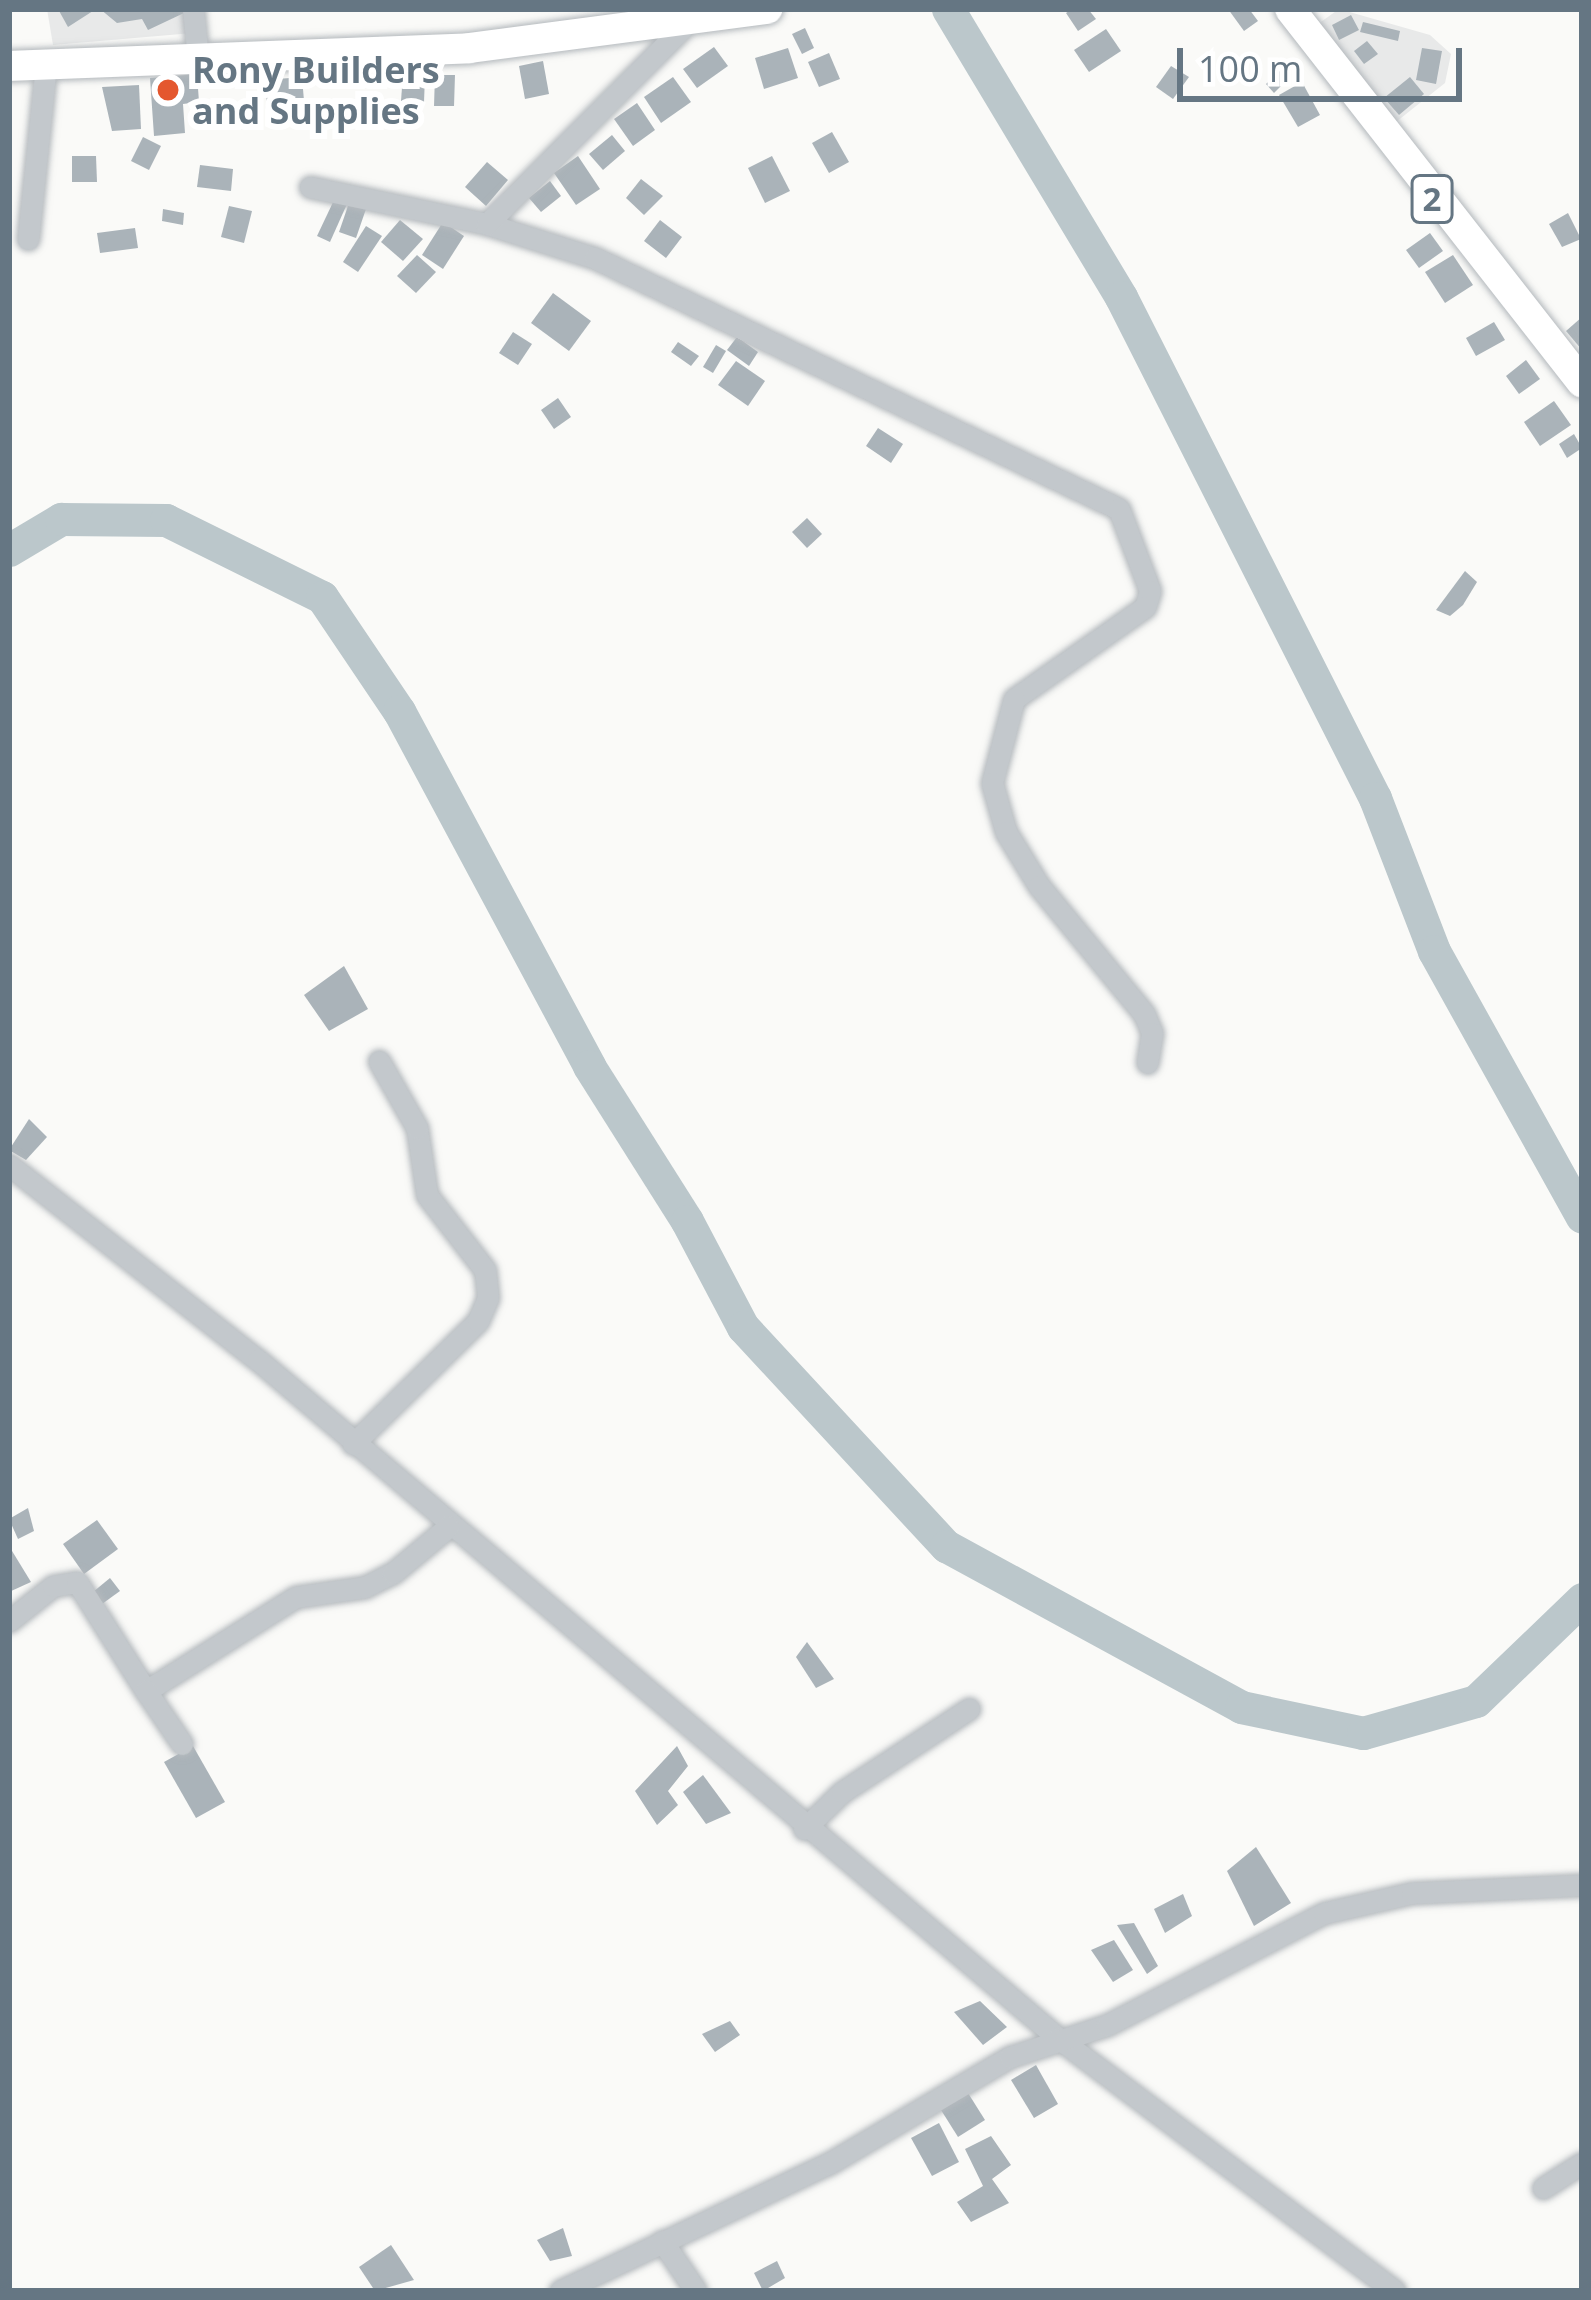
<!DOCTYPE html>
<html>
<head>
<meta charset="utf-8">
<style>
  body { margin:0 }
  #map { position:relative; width:1591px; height:2300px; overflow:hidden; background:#fafaf8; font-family:"Open Sans",sans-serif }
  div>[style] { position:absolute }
  .built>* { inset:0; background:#e8e9e9 }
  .river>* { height:33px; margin:-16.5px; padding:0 16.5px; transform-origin:16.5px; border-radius:16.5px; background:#bbc7cb }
  .building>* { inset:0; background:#aab3b9 }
  .roads { filter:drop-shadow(0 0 3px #b4b9bd) drop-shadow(0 0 3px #b4b9bd) }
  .minor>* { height:21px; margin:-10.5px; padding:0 10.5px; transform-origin:10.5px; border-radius:10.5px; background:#c3c8cc }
  .highway>* { height:30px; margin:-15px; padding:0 15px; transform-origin:15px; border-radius:15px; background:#fff }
  .dots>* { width:33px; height:33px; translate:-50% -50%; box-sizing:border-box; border:6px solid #fff; border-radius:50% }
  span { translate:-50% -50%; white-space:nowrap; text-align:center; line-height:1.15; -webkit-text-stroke:12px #fff; paint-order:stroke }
  .shield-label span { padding:3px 9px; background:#fff; border:3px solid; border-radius:9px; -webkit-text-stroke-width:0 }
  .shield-label { font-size:33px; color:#657683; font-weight:700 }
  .poi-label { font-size:36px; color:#657683; font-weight:700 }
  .left { translate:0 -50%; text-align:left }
  .frame { position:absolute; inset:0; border:12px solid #657683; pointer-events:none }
  .scale { position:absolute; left:1177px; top:48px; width:285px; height:54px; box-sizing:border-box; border:6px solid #657683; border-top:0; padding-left:15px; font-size:36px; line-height:42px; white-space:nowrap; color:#657683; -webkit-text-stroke:9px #fff; paint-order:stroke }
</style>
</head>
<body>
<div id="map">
  <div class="built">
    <div style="clip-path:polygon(47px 9px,189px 9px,193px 33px,53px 45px)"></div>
    <div style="clip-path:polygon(1339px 9px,1430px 35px,1451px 54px,1445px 83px,1396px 122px,1318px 24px)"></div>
  </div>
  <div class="river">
    <div style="left:948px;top:9px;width:336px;rotate:59deg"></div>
    <div style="left:1121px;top:297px;width:562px;rotate:63.12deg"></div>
    <div style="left:1375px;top:798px;width:164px;rotate:68.9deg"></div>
    <div style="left:1434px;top:951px;width:304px;rotate:60.9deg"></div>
    <div style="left:9px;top:550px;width:61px;rotate:-30.8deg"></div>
    <div style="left:61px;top:519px;width:105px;rotate:0.5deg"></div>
    <div style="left:166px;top:520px;width:174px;rotate:26.3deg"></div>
    <div style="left:322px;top:597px;width:138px;rotate:56deg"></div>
    <div style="left:399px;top:711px;width:403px;rotate:61.8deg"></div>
    <div style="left:589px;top:1066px;width:183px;rotate:57.7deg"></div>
    <div style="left:687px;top:1221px;width:120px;rotate:62.2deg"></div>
    <div style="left:743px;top:1327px;width:299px;rotate:47.2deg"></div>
    <div style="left:946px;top:1546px;width:336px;rotate:28.6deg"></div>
    <div style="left:1241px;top:1707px;width:125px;rotate:12deg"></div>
    <div style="left:1363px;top:1733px;width:117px;rotate:-15.8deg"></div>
    <div style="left:1476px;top:1701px;width:147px;rotate:-43.9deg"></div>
  </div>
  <div class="building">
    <div style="clip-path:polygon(58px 9px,96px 9px,68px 27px)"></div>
    <div style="clip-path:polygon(100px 9px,181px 9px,184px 13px,148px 30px,142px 19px,117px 23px)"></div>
    <div style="clip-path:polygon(1072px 9px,1088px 9px,1096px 19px,1078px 31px,1066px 13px)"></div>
    <div style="clip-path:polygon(1228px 9px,1249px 9px,1258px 21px,1244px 31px)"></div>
    <div style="clip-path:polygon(1351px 15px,1359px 30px,1339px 40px,1332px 25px)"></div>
    <div style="clip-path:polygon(1363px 22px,1400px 31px,1398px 41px,1360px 32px)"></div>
    <div style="clip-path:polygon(805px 28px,814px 48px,802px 54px,792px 34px)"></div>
    <div style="clip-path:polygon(1106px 29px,1121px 51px,1089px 72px,1074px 50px)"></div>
    <div style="clip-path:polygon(1367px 41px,1378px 54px,1364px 64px,1354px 51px)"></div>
    <div style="clip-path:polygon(714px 47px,728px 66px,697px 88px,683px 69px)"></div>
    <div style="clip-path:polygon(788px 48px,798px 78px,764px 89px,755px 58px)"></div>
    <div style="clip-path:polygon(1422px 48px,1442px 51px,1436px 84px,1416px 80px)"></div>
    <div style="clip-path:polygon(829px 53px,840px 79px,819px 87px,808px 62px)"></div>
    <div style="clip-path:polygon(543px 61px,549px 94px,525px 99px,519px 66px)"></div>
    <div style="clip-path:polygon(1171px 66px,1189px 77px,1173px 99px,1156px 87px)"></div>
    <div style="clip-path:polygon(1281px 70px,1289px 78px,1274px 93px,1266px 84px)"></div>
    <div style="clip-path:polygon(197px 74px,199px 102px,183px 104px,185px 133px,154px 136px,150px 78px)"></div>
    <div style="clip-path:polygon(403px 74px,425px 76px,424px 102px,401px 101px)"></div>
    <div style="clip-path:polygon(435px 75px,455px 75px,454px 106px,434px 106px)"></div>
    <div style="clip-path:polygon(302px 77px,305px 113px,268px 116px,265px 80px)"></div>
    <div style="clip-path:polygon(673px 77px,691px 102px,661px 123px,644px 97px)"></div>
    <div style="clip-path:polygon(1410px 77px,1424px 94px,1399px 115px,1384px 98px)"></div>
    <div style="clip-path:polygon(1302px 82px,1320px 115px,1298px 127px,1279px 95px)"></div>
    <div style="clip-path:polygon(139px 85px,141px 129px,112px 131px,102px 87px)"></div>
    <div style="clip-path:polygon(637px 103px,655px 130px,633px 146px,614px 119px)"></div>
    <div style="clip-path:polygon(832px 132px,849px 162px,829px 173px,812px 143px)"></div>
    <div style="clip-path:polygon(612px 135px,625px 151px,603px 170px,589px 154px)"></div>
    <div style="clip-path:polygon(143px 137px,161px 146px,149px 170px,131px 161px)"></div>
    <div style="clip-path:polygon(72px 156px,96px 156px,97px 182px,72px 182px)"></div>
    <div style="clip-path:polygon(578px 156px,600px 189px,576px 205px,554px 173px)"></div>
    <div style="clip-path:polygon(772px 156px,790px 191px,765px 203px,748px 168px)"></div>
    <div style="clip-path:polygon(487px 162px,508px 180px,486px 206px,465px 187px)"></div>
    <div style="clip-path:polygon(200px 165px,233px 169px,231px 191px,197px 187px)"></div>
    <div style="clip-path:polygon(641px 179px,663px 196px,644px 215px,626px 198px)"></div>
    <div style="clip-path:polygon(550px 181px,561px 196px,541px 212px,529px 198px)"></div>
    <div style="clip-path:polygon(335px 198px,347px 204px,330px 242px,317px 236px)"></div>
    <div style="clip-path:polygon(349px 203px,366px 209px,356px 238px,339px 232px)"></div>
    <div style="clip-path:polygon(229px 206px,252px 211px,244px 243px,221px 237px)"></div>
    <div style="clip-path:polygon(163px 209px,184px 213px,183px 225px,162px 221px)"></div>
    <div style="clip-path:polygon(1568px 213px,1581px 239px,1562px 247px,1549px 224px)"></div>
    <div style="clip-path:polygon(400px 220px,423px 239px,403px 261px,381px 242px)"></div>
    <div style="clip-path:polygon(660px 220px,682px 237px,666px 258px,644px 241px)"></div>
    <div style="clip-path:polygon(443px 222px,464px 236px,443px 269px,422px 255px)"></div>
    <div style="clip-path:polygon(366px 226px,382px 236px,358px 272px,343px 262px)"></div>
    <div style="clip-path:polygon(135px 228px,138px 248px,100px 253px,97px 233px)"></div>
    <div style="clip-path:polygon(1430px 233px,1443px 251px,1419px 268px,1406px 250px)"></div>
    <div style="clip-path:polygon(417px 255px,436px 272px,416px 293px,397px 276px)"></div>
    <div style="clip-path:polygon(1453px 255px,1473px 285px,1445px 303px,1425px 272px)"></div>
    <div style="clip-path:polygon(553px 293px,591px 321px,569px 351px,531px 323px)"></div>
    <div style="clip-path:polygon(1582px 317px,1582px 350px,1566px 331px)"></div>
    <div style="clip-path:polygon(1494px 322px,1505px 340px,1476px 356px,1466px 338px)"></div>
    <div style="clip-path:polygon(513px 332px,532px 344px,518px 365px,499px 353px)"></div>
    <div style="clip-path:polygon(737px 337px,758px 352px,749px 366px,727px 350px)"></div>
    <div style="clip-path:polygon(678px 342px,699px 356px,691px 366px,671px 352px)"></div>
    <div style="clip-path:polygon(716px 345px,726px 351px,713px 373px,703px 367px)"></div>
    <div style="clip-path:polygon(1526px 360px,1540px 379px,1519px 394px,1506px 376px)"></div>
    <div style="clip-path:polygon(736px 361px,765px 381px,748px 406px,718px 385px)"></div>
    <div style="clip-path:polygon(558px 398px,571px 417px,554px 429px,541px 410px)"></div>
    <div style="clip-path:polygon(1554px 401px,1571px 425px,1540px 446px,1524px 422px)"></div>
    <div style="clip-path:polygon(878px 428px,903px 444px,891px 463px,866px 446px)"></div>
    <div style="clip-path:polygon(1574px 434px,1582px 448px,1567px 458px,1559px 444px)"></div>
    <div style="clip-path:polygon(807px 518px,822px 534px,807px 548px,792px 532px)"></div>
    <div style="clip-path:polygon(1465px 571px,1477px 582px,1463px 605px,1450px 616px,1436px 610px)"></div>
    <div style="clip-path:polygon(344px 966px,368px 1009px,329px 1031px,304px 995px)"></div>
    <div style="clip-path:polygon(29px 1119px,47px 1137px,26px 1160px,9px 1150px)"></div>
    <div style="clip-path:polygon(28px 1508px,34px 1531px,18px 1539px,9px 1519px)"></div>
    <div style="clip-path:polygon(97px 1520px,118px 1549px,84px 1574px,63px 1544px)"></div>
    <div style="clip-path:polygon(9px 1546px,31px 1582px,9px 1592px)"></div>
    <div style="clip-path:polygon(110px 1578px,120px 1591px,102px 1604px,93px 1592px)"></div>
    <div style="clip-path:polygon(807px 1642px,834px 1679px,816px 1688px,796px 1657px)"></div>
    <div style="clip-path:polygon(193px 1746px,225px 1802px,196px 1818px,164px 1762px)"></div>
    <div style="clip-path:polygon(677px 1746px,688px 1766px,668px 1791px,678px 1805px,657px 1825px,635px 1791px)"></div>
    <div style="clip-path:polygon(703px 1775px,731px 1813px,706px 1824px,683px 1792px)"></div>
    <div style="clip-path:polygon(1256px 1847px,1291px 1903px,1254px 1926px,1227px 1871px)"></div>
    <div style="clip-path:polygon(1183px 1894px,1192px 1916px,1165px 1933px,1154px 1909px)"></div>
    <div style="clip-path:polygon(1134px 1923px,1158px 1966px,1147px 1974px,1117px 1925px)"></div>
    <div style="clip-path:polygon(1114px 1940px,1133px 1970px,1113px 1982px,1091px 1950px)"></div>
    <div style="clip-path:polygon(980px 2001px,1007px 2027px,983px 2045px,954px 2012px)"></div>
    <div style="clip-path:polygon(730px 2021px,740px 2035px,715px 2052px,702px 2034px)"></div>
    <div style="clip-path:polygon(1036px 2065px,1058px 2104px,1034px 2118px,1011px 2080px)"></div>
    <div style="clip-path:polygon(968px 2093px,985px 2120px,958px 2137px,941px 2110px)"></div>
    <div style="clip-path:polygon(939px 2123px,959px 2162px,932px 2176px,911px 2138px)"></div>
    <div style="clip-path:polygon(991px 2136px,1011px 2165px,992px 2179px,1009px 2203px,971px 2222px,957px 2202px,983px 2186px,965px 2149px)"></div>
    <div style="clip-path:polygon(563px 2228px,572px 2256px,550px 2261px,537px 2240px)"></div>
    <div style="clip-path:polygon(391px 2245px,414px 2280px,375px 2291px,359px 2267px)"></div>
    <div style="clip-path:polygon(777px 2261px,785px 2278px,763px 2291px,754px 2273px)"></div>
  </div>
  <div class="roads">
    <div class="minor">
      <div style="left:193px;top:9px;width:49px;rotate:84.2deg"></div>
      <div style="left:310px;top:187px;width:181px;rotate:11.8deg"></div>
      <div style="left:487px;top:224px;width:113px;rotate:17.5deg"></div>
      <div style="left:595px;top:258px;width:581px;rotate:25.59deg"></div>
      <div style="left:1119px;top:509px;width:88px;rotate:69.3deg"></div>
      <div style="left:1150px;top:591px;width:17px;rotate:107deg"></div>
      <div style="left:1145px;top:607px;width:160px;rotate:144.9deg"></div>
      <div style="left:1014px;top:699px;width:87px;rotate:104.7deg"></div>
      <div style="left:992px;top:783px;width:51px;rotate:74.1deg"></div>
      <div style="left:1006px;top:832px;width:63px;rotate:58.6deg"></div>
      <div style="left:1039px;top:886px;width:166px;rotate:50.6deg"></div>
      <div style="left:1144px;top:1014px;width:21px;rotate:67deg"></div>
      <div style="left:1152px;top:1033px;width:30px;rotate:99deg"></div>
      <div style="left:487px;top:224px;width:285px;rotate:-45.1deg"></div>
      <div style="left:28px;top:239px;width:176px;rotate:-84.1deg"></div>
      <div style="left:9px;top:1165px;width:316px;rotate:38.1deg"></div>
      <div style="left:258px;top:1360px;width:1049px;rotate:40.28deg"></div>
      <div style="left:1058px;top:2038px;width:421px;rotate:36.9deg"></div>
      <div style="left:353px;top:1444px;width:175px;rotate:-44.5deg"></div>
      <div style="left:478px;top:1321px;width:25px;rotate:-67deg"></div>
      <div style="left:488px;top:1298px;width:28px;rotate:-96deg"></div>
      <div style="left:485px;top:1270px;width:95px;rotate:-127.7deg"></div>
      <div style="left:427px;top:1195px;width:68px;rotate:-98.5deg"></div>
      <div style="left:417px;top:1128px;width:77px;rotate:-119.6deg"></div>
      <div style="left:9px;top:1621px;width:56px;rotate:-38.5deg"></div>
      <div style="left:53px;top:1586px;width:24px;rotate:-9deg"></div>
      <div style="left:77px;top:1582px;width:129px;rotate:57.7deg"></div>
      <div style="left:146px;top:1691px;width:177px;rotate:-32.1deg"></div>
      <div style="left:296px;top:1597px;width:70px;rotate:-8.2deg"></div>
      <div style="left:365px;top:1587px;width:31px;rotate:-27deg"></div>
      <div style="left:393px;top:1573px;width:72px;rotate:-39.9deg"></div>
      <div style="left:146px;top:1691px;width:64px;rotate:55.8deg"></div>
      <div style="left:804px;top:1829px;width:53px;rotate:-44.2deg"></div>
      <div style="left:842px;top:1792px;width:152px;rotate:-33.2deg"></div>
      <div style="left:1543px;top:2188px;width:46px;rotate:-32.7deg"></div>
      <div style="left:662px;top:2241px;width:60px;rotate:55.8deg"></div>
      <div style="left:560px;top:2291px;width:297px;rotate:-25.4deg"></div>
      <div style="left:828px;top:2164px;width:211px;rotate:-30.5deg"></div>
      <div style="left:1010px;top:2057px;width:102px;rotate:-18.3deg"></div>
      <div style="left:1107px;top:2025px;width:244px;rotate:-27.3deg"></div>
      <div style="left:1324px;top:1913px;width:90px;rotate:-12.8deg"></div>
      <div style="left:1412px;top:1893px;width:170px;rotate:-2.7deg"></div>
    </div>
    <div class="highway">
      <div style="left:1290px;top:9px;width:474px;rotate:52deg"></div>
      <div style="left:9px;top:66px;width:461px;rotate:-2.2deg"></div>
      <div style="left:470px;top:48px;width:300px;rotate:-7.5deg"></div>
    </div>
  </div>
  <div class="dots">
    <div style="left:168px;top:90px;background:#e4572e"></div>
  </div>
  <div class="shield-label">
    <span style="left:1432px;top:199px">2</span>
  </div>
  <div class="poi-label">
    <span class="left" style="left:192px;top:90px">Rony Builders<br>and Supplies</span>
  </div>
  <div class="frame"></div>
  <div class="scale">100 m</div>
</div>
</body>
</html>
